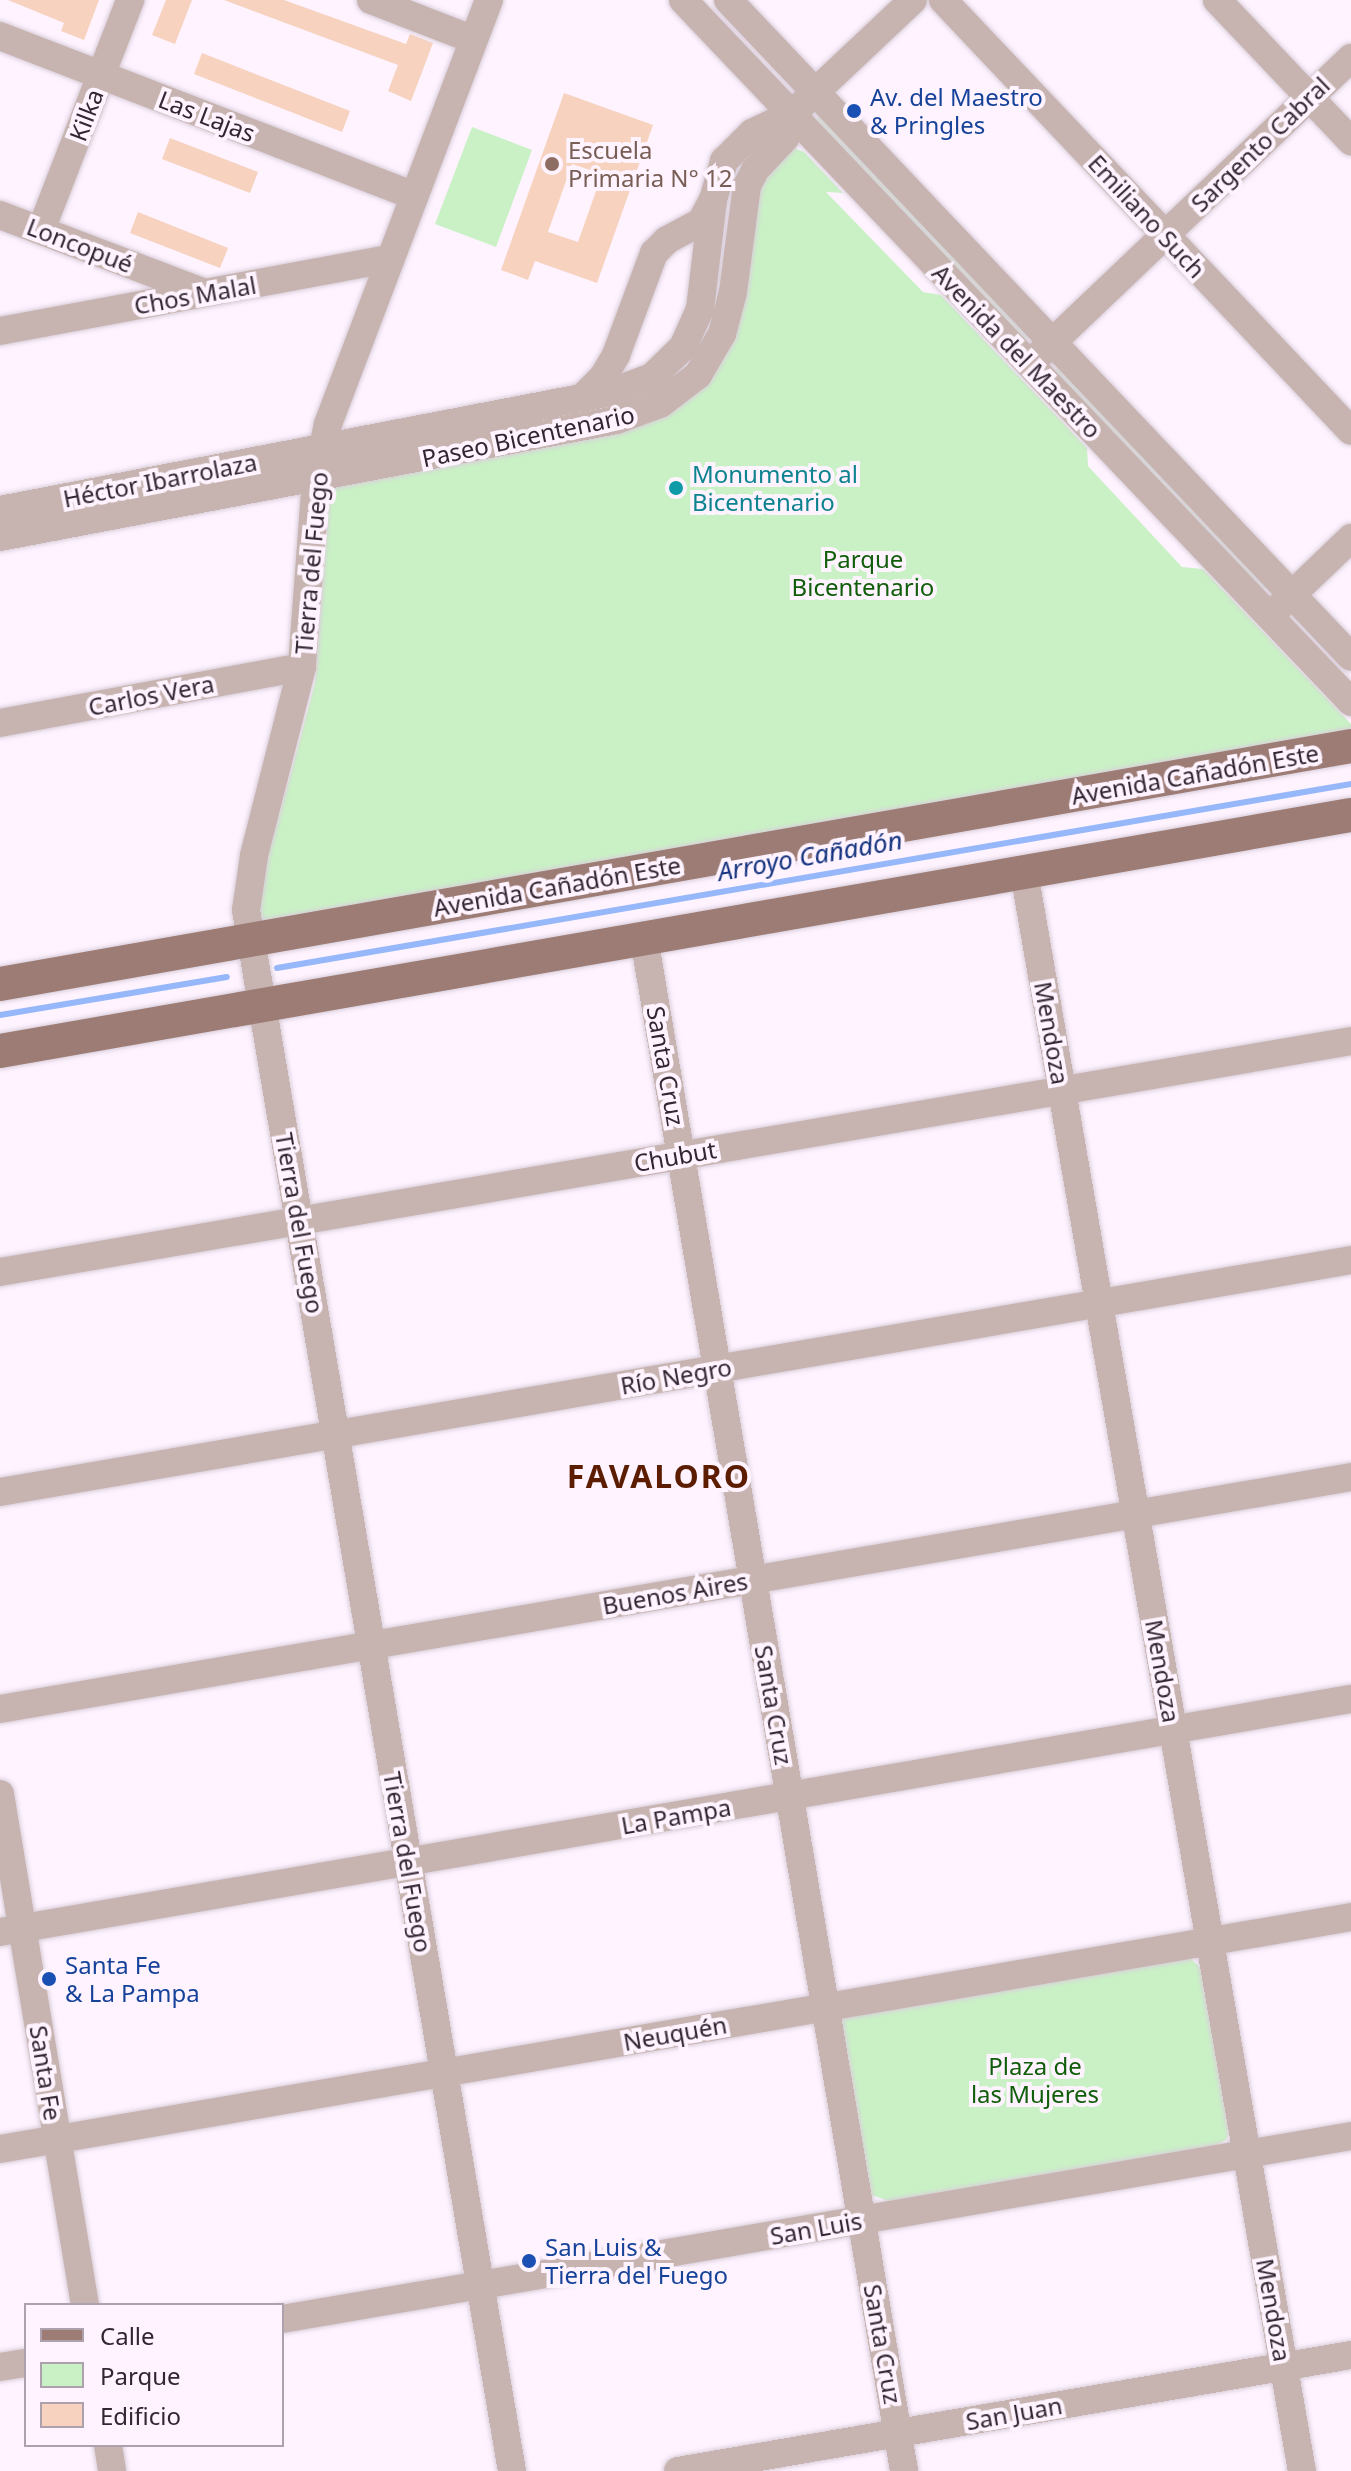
<!DOCTYPE html>
<html>
<head>
<meta charset="utf-8">
<style>
  body { margin:0 }
  #map { position:relative; width:1351px; height:2471px; overflow:hidden; background:#fef3ff; font-family:"Noto Sans",sans-serif }
  div>[style] { position:absolute }
  .green>* { inset:0; background:#caf1c6 }
  .stream>* { height:6px; margin:-3px; padding:0 3px; transform-origin:3px; border-radius:3px; background:#96b7f9 }
  .building>* { inset:0; background:#f7d2bf }
  .roads { filter:drop-shadow(0 0 2px #d9ceda) drop-shadow(0 0 2px #d9ceda) }
  .minor>* { height:28px; margin:-14px; padding:0 14px; transform-origin:14px; border-radius:14px; background:#c7b4b0 }
  .major>* { height:34px; margin:-17px; padding:0 17px; transform-origin:17px; border-radius:17px; background:#9c7c75 }
  .dots>* { width:22px; height:22px; translate:-50% -50%; box-sizing:border-box; border:4px solid #fef3ff; border-radius:50% }
  span { translate:-50% -50%; white-space:nowrap; text-align:center; line-height:1.15; -webkit-text-stroke:8px #fef3ff; paint-order:stroke }
  .transit-label { font-size:24px; color:#164399 }
  .left { translate:0 -50%; text-align:left }
  .street-label { font-size:24px; color:#312631 }
  .education-label { font-size:24px; color:#785e54 }
  .culture-label { font-size:24px; color:#0d838f }
  .park-label { font-size:24px; color:#105d0a }
  .water-label { font-size:26px; color:#16347f; font-style:italic }
  .district-label { font-size:32px; color:#5b1c00; font-weight:700; letter-spacing:2px }
  .legend { position:absolute; left:24px; top:2303px; width:260px; height:144px; box-sizing:border-box; background:#fef3ff; border:2px solid #aca1ad; margin:0; padding:10px 14px; list-style:none; font-size:24px; color:#312631 }
  .legend li { display:flex; align-items:center; gap:16px; height:40px }
  .legend b { width:40px; border:2px solid #aca1ad }
</style>
</head>
<body>
<div id="map">
  <div class="green">
    <div style="clip-path:polygon(820px 116px,1029px 335px,1028px 337px,1025px 340px,816px 120px)"></div>
    <div style="clip-path:polygon(472px 127px,532px 150px,496px 247px,435px 224px)"></div>
    <div style="clip-path:polygon(792px 147px,804px 152px,843px 193px,826px 192px,923px 292px,941px 295px,1087px 448px,1088px 466px,1182px 567px,1203px 569px,1351px 724px,1351px 735px,264px 924px,258px 915px,264px 872px,315px 683px,330px 488px,693px 391px,753px 193px)"></div>
    <div style="clip-path:polygon(1058px 367px,1267px 586px,1266px 588px,1263px 591px,1054px 371px)"></div>
    <div style="clip-path:polygon(1190px 1958px,1202px 1969px,1230px 2129px,1226px 2140px,1214px 2146px,889px 2201px,871px 2195px,842px 2022px,844px 2017px)"></div>
  </div>
  <div class="stream">
    <div style="left:277px;top:968px;width:1090px;rotate:-9.72deg"></div>
    <div style="left:0;top:1015px;width:230px;rotate:-9.5deg"></div>
  </div>
  <div class="building">
    <div style="clip-path:polygon(8px 0,99px 0,84px 40px,61px 31px,64px 23px)"></div>
    <div style="clip-path:polygon(166px 0,192px 0,175px 44px,152px 35px)"></div>
    <div style="clip-path:polygon(224px 0,284px 0,406px 44px,410px 34px,433px 43px,411px 101px,388px 91px,398px 65px)"></div>
    <div style="clip-path:polygon(202px 53px,350px 111px,342px 132px,194px 74px)"></div>
    <div style="clip-path:polygon(evenodd,564px 93px,653px 125px,597px 283px,535px 261px,528px 280px,501px 270px,564px 93px,572px 164px,602px 174px,578px 242px,548px 232px,572px 164px)"></div>
    <div style="clip-path:polygon(170px 138px,258px 172px,250px 193px,162px 159px)"></div>
    <div style="clip-path:polygon(138px 212px,228px 248px,220px 268px,130px 233px)"></div>
  </div>
  <div class="roads">
    <div class="minor">
      <div style="left:371px;top:0;width:110px;rotate:21.2deg"></div>
      <div style="left:489px;top:0;width:454px;rotate:110.8deg"></div>
      <div style="left:328px;top:424px;width:56px;rotate:102.3deg"></div>
      <div style="left:316px;top:479px;width:189px;rotate:94.3deg"></div>
      <div style="left:302px;top:667px;width:195px;rotate:104.3deg"></div>
      <div style="left:254px;top:856px;width:55px;rotate:98.4deg"></div>
      <div style="left:246px;top:910px;width:1584px;rotate:80.33deg"></div>
      <div style="left:683px;top:0;width:969px;rotate:46.42deg"></div>
      <div style="left:728px;top:0;width:905px;rotate:46.52deg"></div>
      <div style="left:943px;top:0;width:593px;rotate:46.57deg"></div>
      <div style="left:1217px;top:0;width:195px;rotate:46.5deg"></div>
      <div style="left:0;top:36px;width:444px;rotate:21.1deg"></div>
      <div style="left:0;top:215px;width:219px;rotate:20.8deg"></div>
      <div style="left:41px;top:230px;width:247px;rotate:-68.8deg"></div>
      <div style="left:0;top:331px;width:397px;rotate:-10.5deg"></div>
      <div style="left:1039px;top:355px;width:431px;rotate:-43.6deg"></div>
      <div style="left:582px;top:398px;width:30px;rotate:-45deg"></div>
      <div style="left:603px;top:377px;width:26px;rotate:-59deg"></div>
      <div style="left:616px;top:355px;width:109px;rotate:-69.6deg"></div>
      <div style="left:654px;top:253px;width:18px;rotate:-45deg"></div>
      <div style="left:667px;top:240px;width:38px;rotate:-28deg"></div>
      <div style="left:701px;top:222px;width:24px;rotate:-62deg"></div>
      <div style="left:0;top:510px;width:623px;rotate:-10.91deg"></div>
      <div style="left:612px;top:392px;width:43px;rotate:-20.6deg"></div>
      <div style="left:652px;top:377px;width:43px;rotate:-44.1deg"></div>
      <div style="left:683px;top:347px;width:42px;rotate:-65.9deg"></div>
      <div style="left:700px;top:309px;width:110px;rotate:-83.2deg"></div>
      <div style="left:713px;top:200px;width:41px;rotate:-74.2deg"></div>
      <div style="left:724px;top:161px;width:40px;rotate:-45deg"></div>
      <div style="left:752px;top:133px;width:44px;rotate:-25.4deg"></div>
      <div style="left:792px;top:114px;width:166px;rotate:-43.3deg"></div>
      <div style="left:0;top:537px;width:627px;rotate:-10.75deg"></div>
      <div style="left:616px;top:420px;width:47px;rotate:-20deg"></div>
      <div style="left:660px;top:404px;width:48px;rotate:-37.3deg"></div>
      <div style="left:698px;top:375px;width:48px;rotate:-59.7deg"></div>
      <div style="left:722px;top:334px;width:43px;rotate:-75.3deg"></div>
      <div style="left:733px;top:292px;width:107px;rotate:-82.5deg"></div>
      <div style="left:747px;top:186px;width:18px;rotate:-63deg"></div>
      <div style="left:755px;top:170px;width:44px;rotate:-46.8deg"></div>
      <div style="left:785px;top:138px;width:25px;rotate:-74deg"></div>
      <div style="left:1279px;top:607px;width:100px;rotate:-43.8deg"></div>
      <div style="left:0;top:723px;width:307px;rotate:-10.5deg"></div>
      <div style="left:1024px;top:872px;width:1623px;rotate:80.14deg"></div>
      <div style="left:644px;top:938px;width:1555px;rotate:80.37deg"></div>
      <div style="left:0;top:1272px;width:1371px;rotate:-9.7deg"></div>
      <div style="left:0;top:1492px;width:1371px;rotate:-9.74deg"></div>
      <div style="left:0;top:1709px;width:1371px;rotate:-9.74deg"></div>
      <div style="left:0;top:1794px;width:518px;rotate:80.56deg"></div>
      <div style="left:0;top:1932px;width:1371px;rotate:-9.79deg"></div>
      <div style="left:0;top:2149px;width:1371px;rotate:-9.74deg"></div>
      <div style="left:282px;top:2319px;width:1085px;rotate:-9.71deg"></div>
      <div style="left:0;top:2367px;width:26px;rotate:-9deg"></div>
      <div style="left:108px;top:2445px;width:26px;rotate:81deg"></div>
      <div style="left:678px;top:2471px;width:683px;rotate:-9.78deg"></div>
    </div>
    <div class="major">
      <div style="left:0;top:984px;width:1372px;rotate:-9.99deg"></div>
      <div style="left:0;top:1051px;width:1371px;rotate:-9.91deg"></div>
    </div>
  </div>
  <div class="dots">
    <div style="left:854px;top:111px;background:#1a4fb4"></div>
    <div style="left:552px;top:164px;background:#8d6e63"></div>
    <div style="left:676px;top:488px;background:#0f9aa8"></div>
    <div style="left:49px;top:1979px;background:#1a4fb4"></div>
    <div style="left:529px;top:2261px;background:#1a4fb4"></div>
  </div>
  <div class="transit-label">
    <span class="left" style="left:870px;top:111px">Av. del Maestro<br>&amp; Pringles</span>
    <span class="left" style="left:65px;top:1979px">Santa Fe<br>&amp; La Pampa</span>
    <span class="left" style="left:545px;top:2261px">San Luis &amp;<br>Tierra del Fuego</span>
  </div>
  <div class="street-label">
    <span style="left:86px;top:115px;rotate:-69deg">Kilka</span>
    <span style="left:207px;top:116px;rotate:21deg">Las Lajas</span>
    <span style="left:1260px;top:144px;rotate:-44deg">Sargento Cabral</span>
    <span style="left:1147px;top:216px;rotate:47deg">Emiliano Such</span>
    <span style="left:80px;top:245px;rotate:21deg">Loncopué</span>
    <span style="left:195px;top:295px;rotate:-10deg">Chos Malal</span>
    <span style="left:1017px;top:351px;rotate:46deg">Avenida del Maestro</span>
    <span style="left:528px;top:436px;rotate:-12deg">Paseo Bicentenario</span>
    <span style="left:160px;top:480px;rotate:-11deg">Héctor Ibarrolaza</span>
    <span style="left:311px;top:563px;rotate:-85deg">Tierra del Fuego</span>
    <span style="left:151px;top:695px;rotate:-11deg">Carlos Vera</span>
    <span style="left:1195px;top:774px;rotate:-10deg">Avenida Cañadón Este</span>
    <span style="left:557px;top:886px;rotate:-10deg">Avenida Cañadón Este</span>
    <span style="left:1052px;top:1033px;rotate:80deg">Mendoza</span>
    <span style="left:666px;top:1066px;rotate:80deg">Santa Cruz</span>
    <span style="left:675px;top:1156px;rotate:-10deg">Chubut</span>
    <span style="left:300px;top:1223px;rotate:80deg">Tierra del Fuego</span>
    <span style="left:676px;top:1376px;rotate:-10deg">Río Negro</span>
    <span style="left:675px;top:1593px;rotate:-10deg">Buenos Aires</span>
    <span style="left:1163px;top:1671px;rotate:80deg">Mendoza</span>
    <span style="left:774px;top:1705px;rotate:80deg">Santa Cruz</span>
    <span style="left:676px;top:1816px;rotate:-10deg">La Pampa</span>
    <span style="left:408px;top:1862px;rotate:80deg">Tierra del Fuego</span>
    <span style="left:675px;top:2033px;rotate:-10deg">Neuquén</span>
    <span style="left:46px;top:2073px;rotate:81deg">Santa Fe</span>
    <span style="left:816px;top:2228px;rotate:-10deg">San Luis</span>
    <span style="left:1274px;top:2310px;rotate:80deg">Mendoza</span>
    <span style="left:883px;top:2344px;rotate:80deg">Santa Cruz</span>
    <span style="left:1014px;top:2413px;rotate:-10deg">San Juan</span>
  </div>
  <div class="education-label">
    <span class="left" style="left:568px;top:164px">Escuela<br>Primaria N° 12</span>
  </div>
  <div class="culture-label">
    <span class="left" style="left:692px;top:488px">Monumento al<br>Bicentenario</span>
  </div>
  <div class="park-label">
    <span style="left:863px;top:573px">Parque<br>Bicentenario</span>
    <span style="left:1035px;top:2080px">Plaza de<br>las Mujeres</span>
  </div>
  <div class="water-label">
    <span style="left:810px;top:856px;rotate:-10deg">Arroyo Cañadón</span>
  </div>
  <div class="district-label">
    <span style="left:659px;top:1476px">FAVALORO</span>
  </div>
  <ul class="legend">
  <li><b style="height:10px;background:#9c7c75"></b>Calle</li>
  <li><b style="height:22px;background:#caf1c6"></b>Parque</li>
  <li><b style="height:22px;background:#f7d2bf"></b>Edificio</li>
  </ul>
</div>
</body>
</html>
